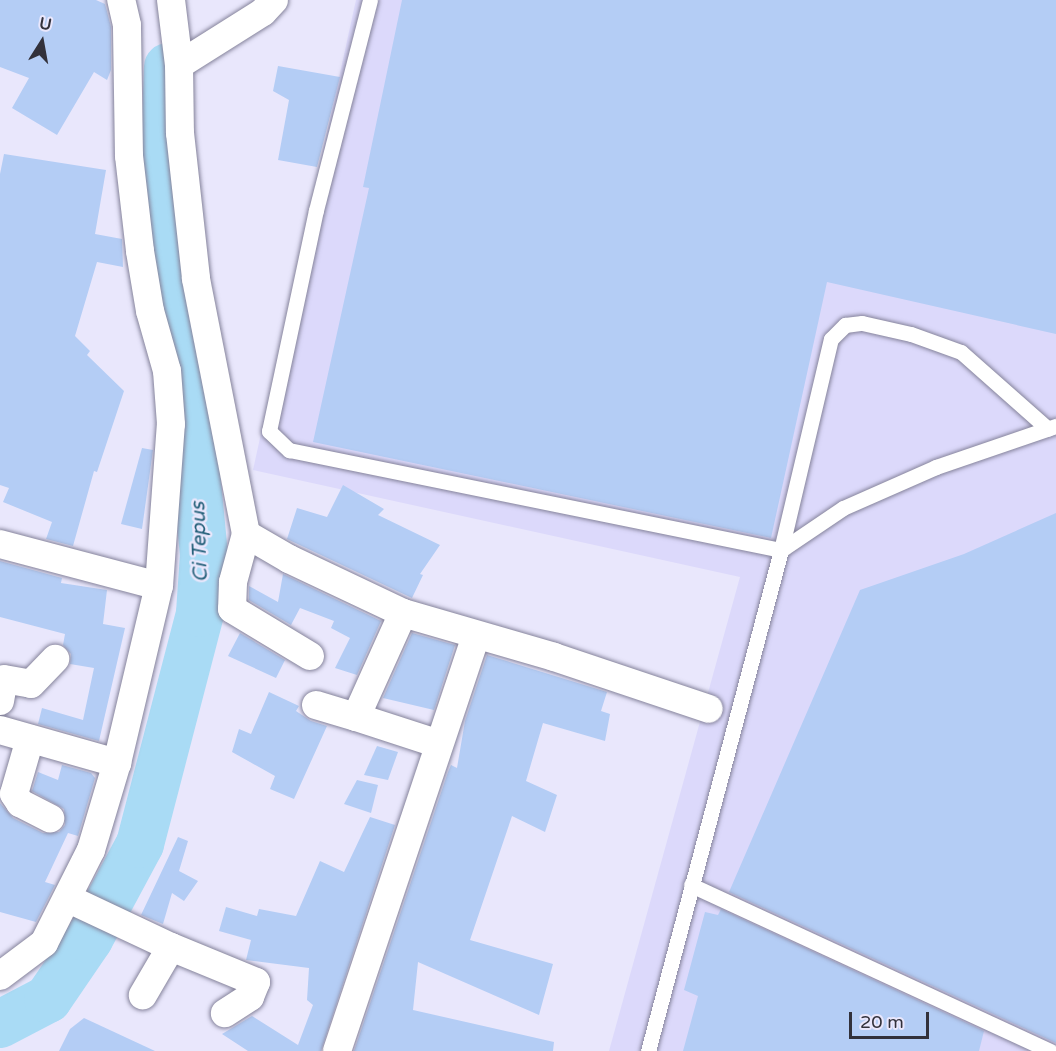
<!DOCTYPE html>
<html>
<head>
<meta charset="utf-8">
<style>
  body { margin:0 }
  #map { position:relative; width:1056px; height:1051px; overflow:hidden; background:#e9e7fc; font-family:"Varela Round",sans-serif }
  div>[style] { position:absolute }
  .built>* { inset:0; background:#dcd9fb }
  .river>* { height:48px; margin:-24px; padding:0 24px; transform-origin:24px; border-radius:24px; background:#a9dbf5 }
  .building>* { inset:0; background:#b4cdf5 }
  .roads { filter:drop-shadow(0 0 2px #85839b) drop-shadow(0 0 2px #85839b) }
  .lane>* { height:15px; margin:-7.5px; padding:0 7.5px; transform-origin:7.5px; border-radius:7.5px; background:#fff }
  .street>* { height:28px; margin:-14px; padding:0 14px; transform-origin:14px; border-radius:14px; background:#fff }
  span { translate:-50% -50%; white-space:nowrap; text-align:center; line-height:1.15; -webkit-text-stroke:5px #e9e7fc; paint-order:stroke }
  .water-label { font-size:20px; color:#215e78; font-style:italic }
  .north { position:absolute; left:12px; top:12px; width:60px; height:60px; -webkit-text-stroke:4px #e9e7fc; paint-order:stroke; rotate:11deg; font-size:16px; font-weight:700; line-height:24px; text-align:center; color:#32313b }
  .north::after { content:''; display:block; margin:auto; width:21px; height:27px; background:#32313b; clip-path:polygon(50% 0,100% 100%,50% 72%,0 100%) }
  .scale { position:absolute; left:849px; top:1012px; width:80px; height:27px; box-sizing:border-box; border:3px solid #32313b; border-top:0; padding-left:8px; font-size:18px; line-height:21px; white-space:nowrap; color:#32313b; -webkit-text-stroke:4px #e9e7fc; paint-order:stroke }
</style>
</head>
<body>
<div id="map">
  <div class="built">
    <div style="clip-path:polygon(356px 0,1056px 0,1056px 1051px,609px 1051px,740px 577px,253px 470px)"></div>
  </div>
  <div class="river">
    <div style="left:0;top:1024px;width:54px;rotate:-27.5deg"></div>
    <div style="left:48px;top:999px;width:73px;rotate:-55.7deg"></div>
    <div style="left:89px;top:939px;width:108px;rotate:-61.8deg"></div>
    <div style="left:140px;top:844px;width:239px;rotate:-75.4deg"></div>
    <div style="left:200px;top:613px;width:58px;rotate:-86.1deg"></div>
    <div style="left:204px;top:555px;width:409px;rotate:-95.5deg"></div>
    <div style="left:165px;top:148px;width:81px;rotate:-87.9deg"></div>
  </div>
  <div class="building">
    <div style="clip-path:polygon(0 0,96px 0,105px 4px,111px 27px,111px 70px,107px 80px,94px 72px,57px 135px,12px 108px,29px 78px,0 67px)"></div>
    <div style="clip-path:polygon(402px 0,1056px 0,1056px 334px,827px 282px,771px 538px,313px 442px,369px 188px,363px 187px)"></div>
    <div style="clip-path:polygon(278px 66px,340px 77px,317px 167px,278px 160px,289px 100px,273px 91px)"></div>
    <div style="clip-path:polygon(4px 154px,106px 170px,95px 234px,122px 239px,123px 267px,97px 262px,75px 336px,90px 351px,87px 355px,124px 391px,97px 472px,94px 471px,73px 546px,46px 539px,52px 522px,3px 502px,9px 488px,0 485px,0 174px)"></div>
    <div style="clip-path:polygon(142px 448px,153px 450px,142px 529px,121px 524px)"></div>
    <div style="clip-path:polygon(343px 485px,384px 509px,378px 515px,440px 545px,420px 574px,423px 575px,412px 598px,287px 539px,297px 508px,327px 517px)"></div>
    <div style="clip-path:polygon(1056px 513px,1056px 1043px,729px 892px,860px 590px,964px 554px)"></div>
    <div style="clip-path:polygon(0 561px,62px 578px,61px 583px,107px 590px,103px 624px,125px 628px,99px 741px,38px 724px,42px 708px,83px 720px,94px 668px,70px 664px,71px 654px,63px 645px,65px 634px,0 617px)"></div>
    <div style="clip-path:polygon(283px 574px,381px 621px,357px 675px,335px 668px,350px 638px,331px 628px,334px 621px,300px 608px,291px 625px,249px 600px,249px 586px,278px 602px)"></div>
    <div style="clip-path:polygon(240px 633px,285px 660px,276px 678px,228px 656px)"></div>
    <div style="clip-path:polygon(412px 633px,455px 645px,434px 710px,383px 698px)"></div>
    <div style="clip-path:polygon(487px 655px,607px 692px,601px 711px,610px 714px,605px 741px,543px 723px,526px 781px,557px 795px,545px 832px,512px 816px,470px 940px,553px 964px,539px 1015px,418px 962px,413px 1010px,554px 1042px,553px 1051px,354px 1051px,448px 772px,451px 765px,457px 768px,465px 721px)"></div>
    <div style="clip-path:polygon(269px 692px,299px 706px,296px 711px,311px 721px,327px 726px,294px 799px,270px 789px,275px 776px,232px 752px,239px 729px,251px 734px)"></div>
    <div style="clip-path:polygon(377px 746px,398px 752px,388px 780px,364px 775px)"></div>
    <div style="clip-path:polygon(62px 765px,91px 773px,95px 778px,78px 836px,68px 833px,45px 882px,55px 885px,36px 922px,0 912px,0 803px,13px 818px,43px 833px,59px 832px,65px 825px,64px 809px,32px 791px,38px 772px,58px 780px)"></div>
    <div style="clip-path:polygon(357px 780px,378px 785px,371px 813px,344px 804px)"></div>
    <div style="clip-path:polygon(370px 817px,395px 825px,321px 1051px,248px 1051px,222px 1034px,252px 1016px,298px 1045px,313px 1005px,307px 1000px,309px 968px,246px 960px,251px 940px,219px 931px,226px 907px,257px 916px,259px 909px,296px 916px,320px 861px,344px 872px)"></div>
    <div style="clip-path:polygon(178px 837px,188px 841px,179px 871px,198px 881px,184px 901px,172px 893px,163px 924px,141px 915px)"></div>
    <div style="clip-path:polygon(721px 909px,984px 1031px,979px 1051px,683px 1051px,698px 996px,684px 990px,705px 912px,718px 915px)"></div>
    <div style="clip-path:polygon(84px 1018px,155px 1051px,59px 1051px,70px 1029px)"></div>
  </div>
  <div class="roads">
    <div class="lane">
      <div style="left:370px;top:0;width:217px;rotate:104.4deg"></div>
      <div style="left:316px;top:210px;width:226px;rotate:102deg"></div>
      <div style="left:269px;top:431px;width:28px;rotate:44deg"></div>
      <div style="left:289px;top:450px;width:502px;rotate:11.49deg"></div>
      <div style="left:781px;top:550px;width:75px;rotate:-34.1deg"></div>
      <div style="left:843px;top:508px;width:102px;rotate:-23.8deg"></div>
      <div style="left:936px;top:467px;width:127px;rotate:-18.9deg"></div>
      <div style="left:691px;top:885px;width:396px;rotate:24.8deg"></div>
      <div style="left:648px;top:1051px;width:518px;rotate:-75.13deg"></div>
      <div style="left:781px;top:550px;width:217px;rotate:-76.7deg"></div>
      <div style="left:831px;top:339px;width:20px;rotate:-45deg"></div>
      <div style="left:845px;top:325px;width:17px;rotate:-7deg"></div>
      <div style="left:862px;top:323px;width:50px;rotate:12.7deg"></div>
      <div style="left:911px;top:334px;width:53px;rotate:19.8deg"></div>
      <div style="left:961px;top:352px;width:116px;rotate:41.5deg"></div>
    </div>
    <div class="street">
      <div style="left:171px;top:0;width:65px;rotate:83deg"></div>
      <div style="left:179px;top:65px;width:68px;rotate:89.2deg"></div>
      <div style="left:180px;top:133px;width:147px;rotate:83.7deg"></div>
      <div style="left:196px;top:279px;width:260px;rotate:78.9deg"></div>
      <div style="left:246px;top:534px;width:50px;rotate:30.2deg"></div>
      <div style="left:289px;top:559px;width:126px;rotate:25.3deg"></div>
      <div style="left:403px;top:613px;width:157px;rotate:16.2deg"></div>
      <div style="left:554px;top:657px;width:163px;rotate:18.5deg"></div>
      <div style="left:179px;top:65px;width:99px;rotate:-32.2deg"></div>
      <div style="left:263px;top:12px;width:16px;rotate:-47deg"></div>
      <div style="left:246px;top:534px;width:50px;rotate:105.2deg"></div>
      <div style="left:233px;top:582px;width:27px;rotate:92deg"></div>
      <div style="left:232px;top:609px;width:91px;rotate:31.1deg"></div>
      <div style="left:0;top:544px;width:164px;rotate:14.8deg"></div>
      <div style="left:403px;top:613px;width:114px;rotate:114.3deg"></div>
      <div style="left:356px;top:717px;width:87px;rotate:18deg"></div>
      <div style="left:0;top:701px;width:22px;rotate:-80deg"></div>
      <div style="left:4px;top:679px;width:27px;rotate:10deg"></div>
      <div style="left:31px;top:684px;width:35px;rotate:-46deg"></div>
      <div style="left:316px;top:705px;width:42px;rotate:16.7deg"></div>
      <div style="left:0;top:730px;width:122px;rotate:15.8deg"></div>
      <div style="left:30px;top:739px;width:57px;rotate:106.2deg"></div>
      <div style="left:14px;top:794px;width:11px;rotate:56deg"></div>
      <div style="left:20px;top:803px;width:34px;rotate:27deg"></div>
      <div style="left:69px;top:899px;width:113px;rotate:25.2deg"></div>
      <div style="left:171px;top:947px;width:56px;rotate:120.3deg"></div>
      <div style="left:171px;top:947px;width:92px;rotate:22.4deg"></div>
      <div style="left:256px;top:982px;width:16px;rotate:112deg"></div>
      <div style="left:250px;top:997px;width:30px;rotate:147deg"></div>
      <div style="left:0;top:976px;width:55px;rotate:-36.9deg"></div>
      <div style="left:44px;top:943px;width:104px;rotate:-63.2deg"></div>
      <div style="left:91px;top:850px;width:91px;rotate:-73.4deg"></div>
      <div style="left:117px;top:763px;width:182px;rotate:-76.7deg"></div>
      <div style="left:159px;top:586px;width:162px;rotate:-85.8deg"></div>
      <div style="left:171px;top:424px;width:53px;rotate:-94.3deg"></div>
      <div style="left:167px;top:371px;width:62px;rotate:-105.8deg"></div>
      <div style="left:150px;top:311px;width:61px;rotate:-99.5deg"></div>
      <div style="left:140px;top:251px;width:96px;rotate:-96.6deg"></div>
      <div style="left:129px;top:156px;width:131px;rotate:-90.9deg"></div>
      <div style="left:127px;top:25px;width:26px;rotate:-103deg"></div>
      <div style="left:337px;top:1051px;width:438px;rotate:-71.5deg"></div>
    </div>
  </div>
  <div class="water-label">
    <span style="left:200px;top:542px;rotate:-92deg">Ci Tepus</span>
  </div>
  <div class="north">U</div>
  <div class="scale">20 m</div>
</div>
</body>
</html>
